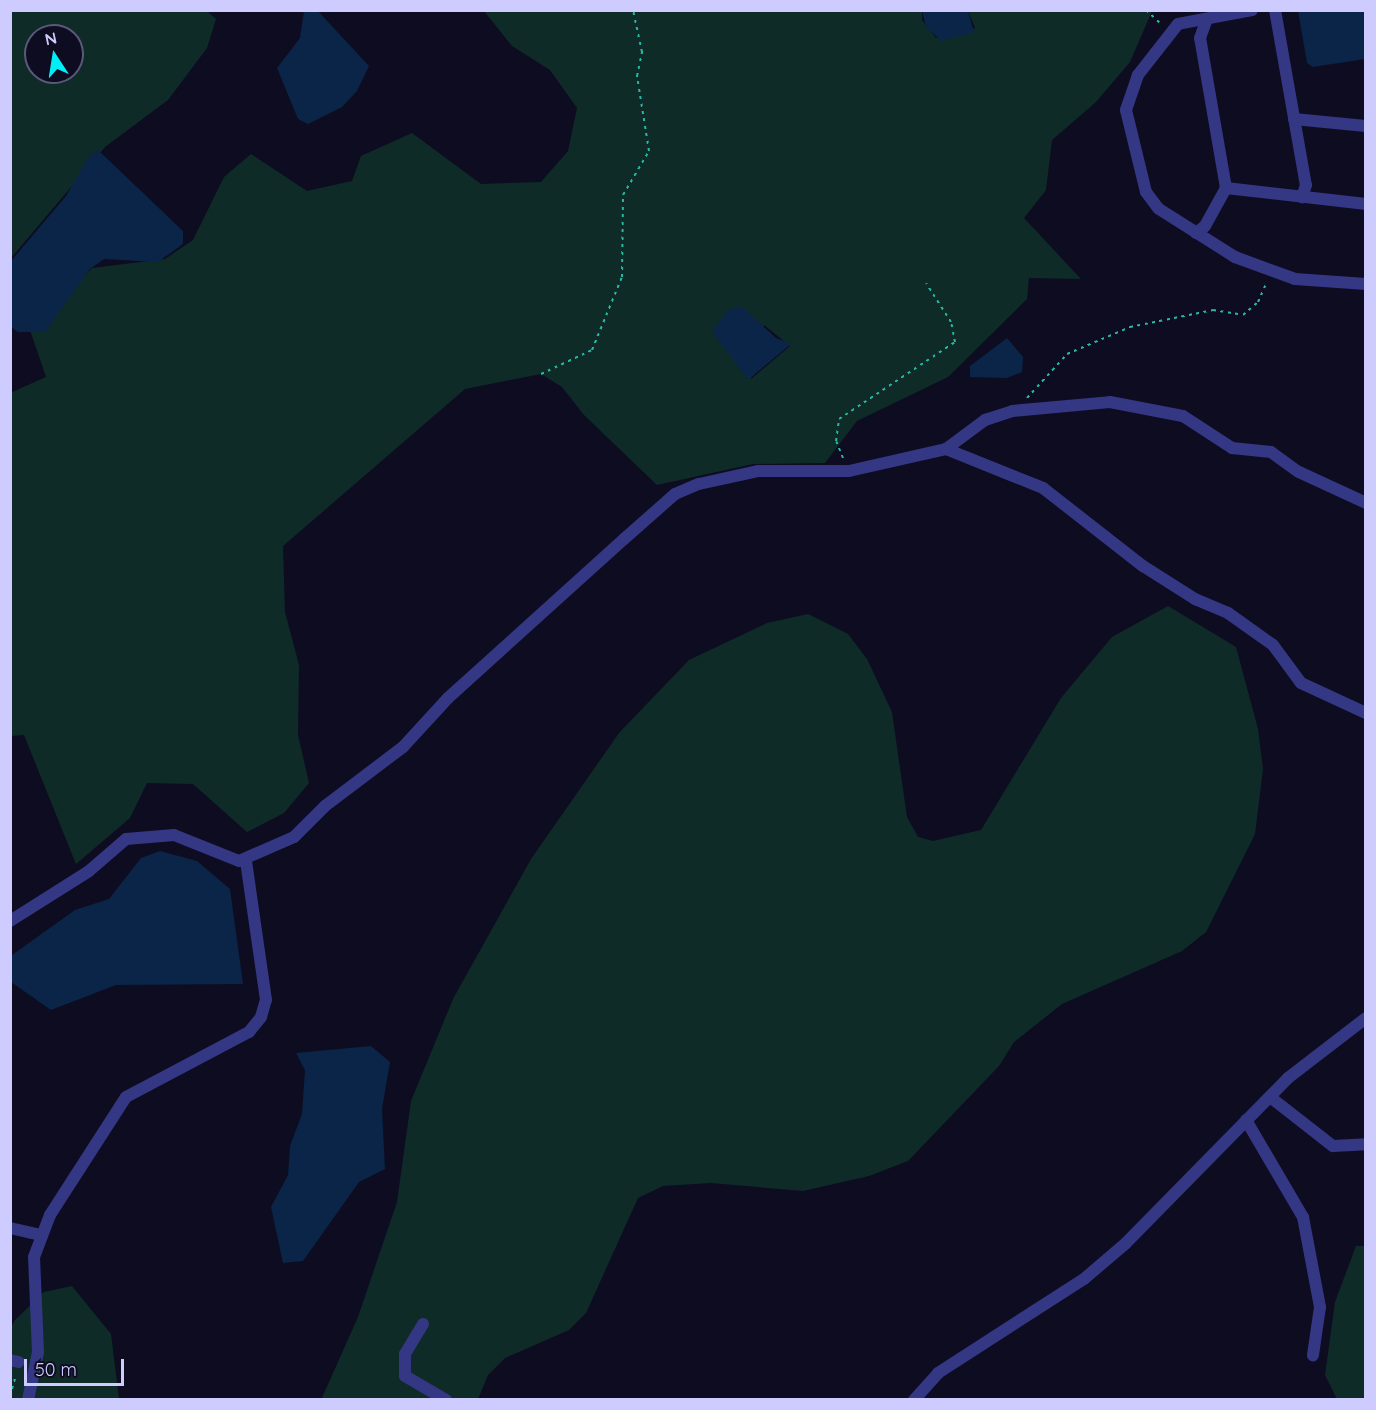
<!DOCTYPE html>
<html>
<head>
<meta charset="utf-8">
<style>
  body { margin:0 }
  #map { position:relative; width:1376px; height:1410px; overflow:hidden; background:#0e0c21; font-family:Quicksand,sans-serif }
  div>[style] { position:absolute }
  .green>* { inset:0; background:#0f2b28 }
  .water>* { inset:0; background:#0a2547 }
  .path>* { height:2px; margin-top:-1px; transform-origin:0; background:repeating-linear-gradient(90deg,#27b8a5 0 3px,transparent 0 7.5px) }
  .minor>* { height:12px; margin:-6px; padding:0 6px; transform-origin:6px; border-radius:6px; background:#343783 }
  span { translate:-50% -50%; white-space:nowrap; text-align:center; line-height:1.15; -webkit-text-stroke:4.5px #0e0c21; paint-order:stroke }
  .frame { position:absolute; inset:0; border:12px solid #ceccff; pointer-events:none }
  .north { position:absolute; left:24px; top:24px; width:60px; height:60px; box-sizing:border-box; background:#0e0c21; border:2px solid #5b597a; border-radius:50%; rotate:348deg; font-size:16px; font-weight:700; line-height:24px; text-align:center; color:#ceccff }
  .north::after { content:''; display:block; margin:auto; width:21px; height:27px; background:#00eff7; clip-path:polygon(50% 0,100% 100%,50% 72%,0 100%) }
  .scale { position:absolute; left:24px; top:1359px; width:100px; height:27px; box-sizing:border-box; border:3px solid #ceccff; border-top:0; padding-left:8px; font-size:18px; line-height:21px; white-space:nowrap; color:#ceccff; -webkit-text-stroke:4px #0e0c21; paint-order:stroke }
</style>
</head>
<body>
<div id="map">
  <div class="green">
    <div style="clip-path:polygon(evenodd,11px 11px,207px 11px,216px 19px,207px 48px,168px 100px,105px 147px,11px 258px,11px 11px,36px 36px,72px 36px,72px 72px,36px 72px,36px 36px)"></div>
    <div style="clip-path:polygon(evenodd,484px 11px,922px 11px,922px 20px,936px 38px,975px 28px,968px 11px,1152px 11px,1130px 62px,1096px 102px,1052px 140px,1046px 190px,1024px 218px,1081px 279px,1029px 278px,1027px 299px,948px 377px,857px 421px,825px 463px,753px 464px,657px 485px,584px 415px,562px 387px,541px 374px,465px 389px,283px 546px,285px 612px,299px 665px,298px 735px,309px 783px,284px 813px,247px 832px,193px 784px,147px 783px,130px 818px,76px 864px,24px 735px,11px 736px,10px 393px,46px 377px,30px 330px,92px 268px,165px 259px,193px 240px,224px 177px,251px 154px,307px 191px,352px 181px,361px 156px,412px 133px,481px 184px,541px 182px,568px 151px,577px 108px,550px 70px,512px 46px,484px 11px,764px 325px,790px 346px,751px 379px,764px 325px)"></div>
    <div style="clip-path:polygon(1168px 606px,1236px 647px,1258px 729px,1263px 769px,1255px 834px,1206px 932px,1182px 951px,1062px 1004px,1014px 1042px,999px 1066px,908px 1161px,869px 1176px,803px 1191px,711px 1183px,663px 1186px,638px 1198px,586px 1313px,569px 1330px,505px 1358px,488px 1375px,478px 1399px,321px 1400px,358px 1317px,397px 1202px,411px 1101px,453px 999px,531px 859px,619px 733px,689px 660px,767px 623px,808px 614px,848px 634px,867px 659px,892px 712px,907px 817px,918px 837px,933px 841px,981px 830px,1061px 698px,1112px 637px)"></div>
    <div style="clip-path:polygon(1356px 1246px,1365px 1246px,1365px 1399px,1337px 1399px,1325px 1375px,1335px 1302px)"></div>
    <div style="clip-path:polygon(72px 1286px,111px 1334px,119px 1399px,11px 1399px,10px 1329px,15px 1320px,44px 1292px)"></div>
  </div>
  <div class="water">
    <div style="clip-path:polygon(304px 11px,318px 11px,369px 66px,357px 91px,342px 107px,308px 124px,298px 119px,277px 68px,300px 38px)"></div>
    <div style="clip-path:polygon(922px 11px,968px 11px,974px 32px,941px 41px,926px 27px)"></div>
    <div style="clip-path:polygon(1298px 11px,1365px 11px,1365px 59px,1313px 67px,1307px 63px)"></div>
    <div style="clip-path:polygon(98px 150px,183px 231px,183px 244px,158px 262px,104px 259px,90px 269px,45px 332px,18px 332px,11px 327px,11px 261px,66px 196px,89px 156px)"></div>
    <div style="clip-path:polygon(741px 306px,776px 338px,791px 344px,748px 380px,712px 331px,728px 310px)"></div>
    <div style="clip-path:polygon(1007px 338px,1023px 357px,1022px 372px,1007px 378px,970px 377px,970px 366px)"></div>
    <div style="clip-path:polygon(160px 851px,197px 861px,230px 889px,243px 984px,116px 985px,51px 1010px,11px 982px,12px 955px,75px 910px,109px 899px,141px 858px)"></div>
    <div style="clip-path:polygon(371px 1046px,390px 1062px,382px 1109px,385px 1169px,359px 1182px,303px 1261px,283px 1263px,271px 1207px,288px 1175px,290px 1146px,302px 1114px,305px 1070px,296px 1053px)"></div>
  </div>
  <div class="path">
    <div style="left:1146px;top:10px;width:22px;rotate:43deg"></div>
    <div style="left:541px;top:374px;width:56px;rotate:-25.2deg"></div>
    <div style="left:592px;top:350px;width:79px;rotate:-67.7deg"></div>
    <div style="left:622px;top:277px;width:82px;rotate:-89.3deg"></div>
    <div style="left:623px;top:195px;width:51px;rotate:-59.4deg"></div>
    <div style="left:649px;top:151px;width:76px;rotate:-99.1deg"></div>
    <div style="left:637px;top:76px;width:25px;rotate:-78deg"></div>
    <div style="left:642px;top:52px;width:43px;rotate:-102.1deg"></div>
    <div style="left:1027px;top:398px;width:59px;rotate:-47.7deg"></div>
    <div style="left:1067px;top:354px;width:69px;rotate:-23.2deg"></div>
    <div style="left:1130px;top:327px;width:85px;rotate:-11.6deg"></div>
    <div style="left:1213px;top:310px;width:30px;rotate:9deg"></div>
    <div style="left:1243px;top:315px;width:20px;rotate:-41deg"></div>
    <div style="left:1258px;top:302px;width:22px;rotate:-66deg"></div>
    <div style="left:843px;top:458px;width:18px;rotate:-112deg"></div>
    <div style="left:836px;top:441px;width:22px;rotate:-82deg"></div>
    <div style="left:839px;top:419px;width:139px;rotate:-33.6deg"></div>
    <div style="left:955px;top:342px;width:20px;rotate:-101deg"></div>
    <div style="left:951px;top:322px;width:46px;rotate:-122.7deg"></div>
    <div style="left:10px;top:1396px;width:22px;rotate:-74deg"></div>
  </div>
  <div class="minor">
    <div style="left:1252px;top:10px;width:75px;rotate:169.3deg"></div>
    <div style="left:1178px;top:24px;width:65px;rotate:128.1deg"></div>
    <div style="left:1138px;top:75px;width:37px;rotate:109deg"></div>
    <div style="left:1126px;top:110px;width:84px;rotate:76.3deg"></div>
    <div style="left:1146px;top:192px;width:21px;rotate:53deg"></div>
    <div style="left:1159px;top:209px;width:90px;rotate:32.3deg"></div>
    <div style="left:1235px;top:257px;width:64px;rotate:20.1deg"></div>
    <div style="left:1295px;top:279px;width:71px;rotate:4deg"></div>
    <div style="left:1275px;top:10px;width:178px;rotate:80deg"></div>
    <div style="left:1306px;top:185px;width:13px;rotate:108deg"></div>
    <div style="left:1294px;top:119px;width:72px;rotate:5.6deg"></div>
    <div style="left:1226px;top:188px;width:141px;rotate:6.5deg"></div>
    <div style="left:1196px;top:233px;width:11px;rotate:-38deg"></div>
    <div style="left:1205px;top:226px;width:43px;rotate:-61.1deg"></div>
    <div style="left:1226px;top:188px;width:152px;rotate:-99.8deg"></div>
    <div style="left:1200px;top:38px;width:20px;rotate:-70deg"></div>
    <div style="left:946px;top:449px;width:105px;rotate:21.9deg"></div>
    <div style="left:1043px;top:488px;width:127px;rotate:38deg"></div>
    <div style="left:1143px;top:566px;width:62px;rotate:32.4deg"></div>
    <div style="left:1195px;top:599px;width:36px;rotate:23deg"></div>
    <div style="left:1228px;top:613px;width:55px;rotate:35.4deg"></div>
    <div style="left:1273px;top:645px;width:47px;rotate:53.6deg"></div>
    <div style="left:1301px;top:683px;width:72px;rotate:24.8deg"></div>
    <div style="left:10px;top:921px;width:93px;rotate:-32.3deg"></div>
    <div style="left:89px;top:871px;width:49px;rotate:-40.9deg"></div>
    <div style="left:126px;top:839px;width:48px;rotate:-4.8deg"></div>
    <div style="left:174px;top:835px;width:70px;rotate:21.8deg"></div>
    <div style="left:239px;top:861px;width:60px;rotate:-23.6deg"></div>
    <div style="left:294px;top:837px;width:44px;rotate:-45deg"></div>
    <div style="left:325px;top:806px;width:98px;rotate:-37.1deg"></div>
    <div style="left:403px;top:747px;width:67px;rotate:-47.4deg"></div>
    <div style="left:448px;top:698px;width:237px;rotate:-42.1deg"></div>
    <div style="left:624px;top:539px;width:68px;rotate:-41.4deg"></div>
    <div style="left:675px;top:494px;width:26px;rotate:-23deg"></div>
    <div style="left:699px;top:484px;width:60px;rotate:-12.4deg"></div>
    <div style="left:758px;top:471px;width:91px"></div>
    <div style="left:849px;top:471px;width:99px;rotate:-12.8deg"></div>
    <div style="left:946px;top:449px;width:49px;rotate:-36.6deg"></div>
    <div style="left:985px;top:420px;width:28px;rotate:-18deg"></div>
    <div style="left:1012px;top:411px;width:98px;rotate:-5.2deg"></div>
    <div style="left:1110px;top:402px;width:74px;rotate:10.9deg"></div>
    <div style="left:1183px;top:416px;width:59px;rotate:33.1deg"></div>
    <div style="left:1232px;top:448px;width:39px;rotate:6deg"></div>
    <div style="left:1271px;top:452px;width:34px;rotate:36deg"></div>
    <div style="left:1299px;top:472px;width:74px;rotate:24.8deg"></div>
    <div style="left:1270px;top:1097px;width:80px;rotate:37.9deg"></div>
    <div style="left:1333px;top:1146px;width:33px;rotate:-3deg"></div>
    <div style="left:1246px;top:1120px;width:113px;rotate:59.6deg"></div>
    <div style="left:1303px;top:1217px;width:92px;rotate:79.3deg"></div>
    <div style="left:1320px;top:1307px;width:49px;rotate:98.3deg"></div>
    <div style="left:10px;top:1228px;width:32px;rotate:13deg"></div>
    <div style="left:423px;top:1324px;width:35px;rotate:121deg"></div>
    <div style="left:405px;top:1354px;width:22px;rotate:90deg"></div>
    <div style="left:405px;top:1376px;width:48px;rotate:30.3deg"></div>
    <div style="left:10px;top:1360px;width:9px;rotate:13deg"></div>
    <div style="left:28px;top:1400px;width:49px;rotate:-78.2deg"></div>
    <div style="left:38px;top:1352px;width:95px;rotate:-92.4deg"></div>
    <div style="left:34px;top:1257px;width:45px;rotate:-69.1deg"></div>
    <div style="left:50px;top:1215px;width:140px;rotate:-57.2deg"></div>
    <div style="left:126px;top:1097px;width:139px;rotate:-27.9deg"></div>
    <div style="left:249px;top:1032px;width:19px;rotate:-51deg"></div>
    <div style="left:261px;top:1017px;width:18px;rotate:-74deg"></div>
    <div style="left:266px;top:1000px;width:140px;rotate:-98.2deg"></div>
    <div style="left:914px;top:1400px;width:36px;rotate:-48deg"></div>
    <div style="left:938px;top:1373px;width:174px;rotate:-32.8deg"></div>
    <div style="left:1084px;top:1279px;width:54px;rotate:-40.5deg"></div>
    <div style="left:1125px;top:1244px;width:233px;rotate:-45.5deg"></div>
    <div style="left:1288px;top:1078px;width:98px;rotate:-37.6deg"></div>
  </div>
  <div class="frame"></div>
  <div class="north">N</div>
  <div class="scale">50 m</div>
</div>
</body>
</html>
